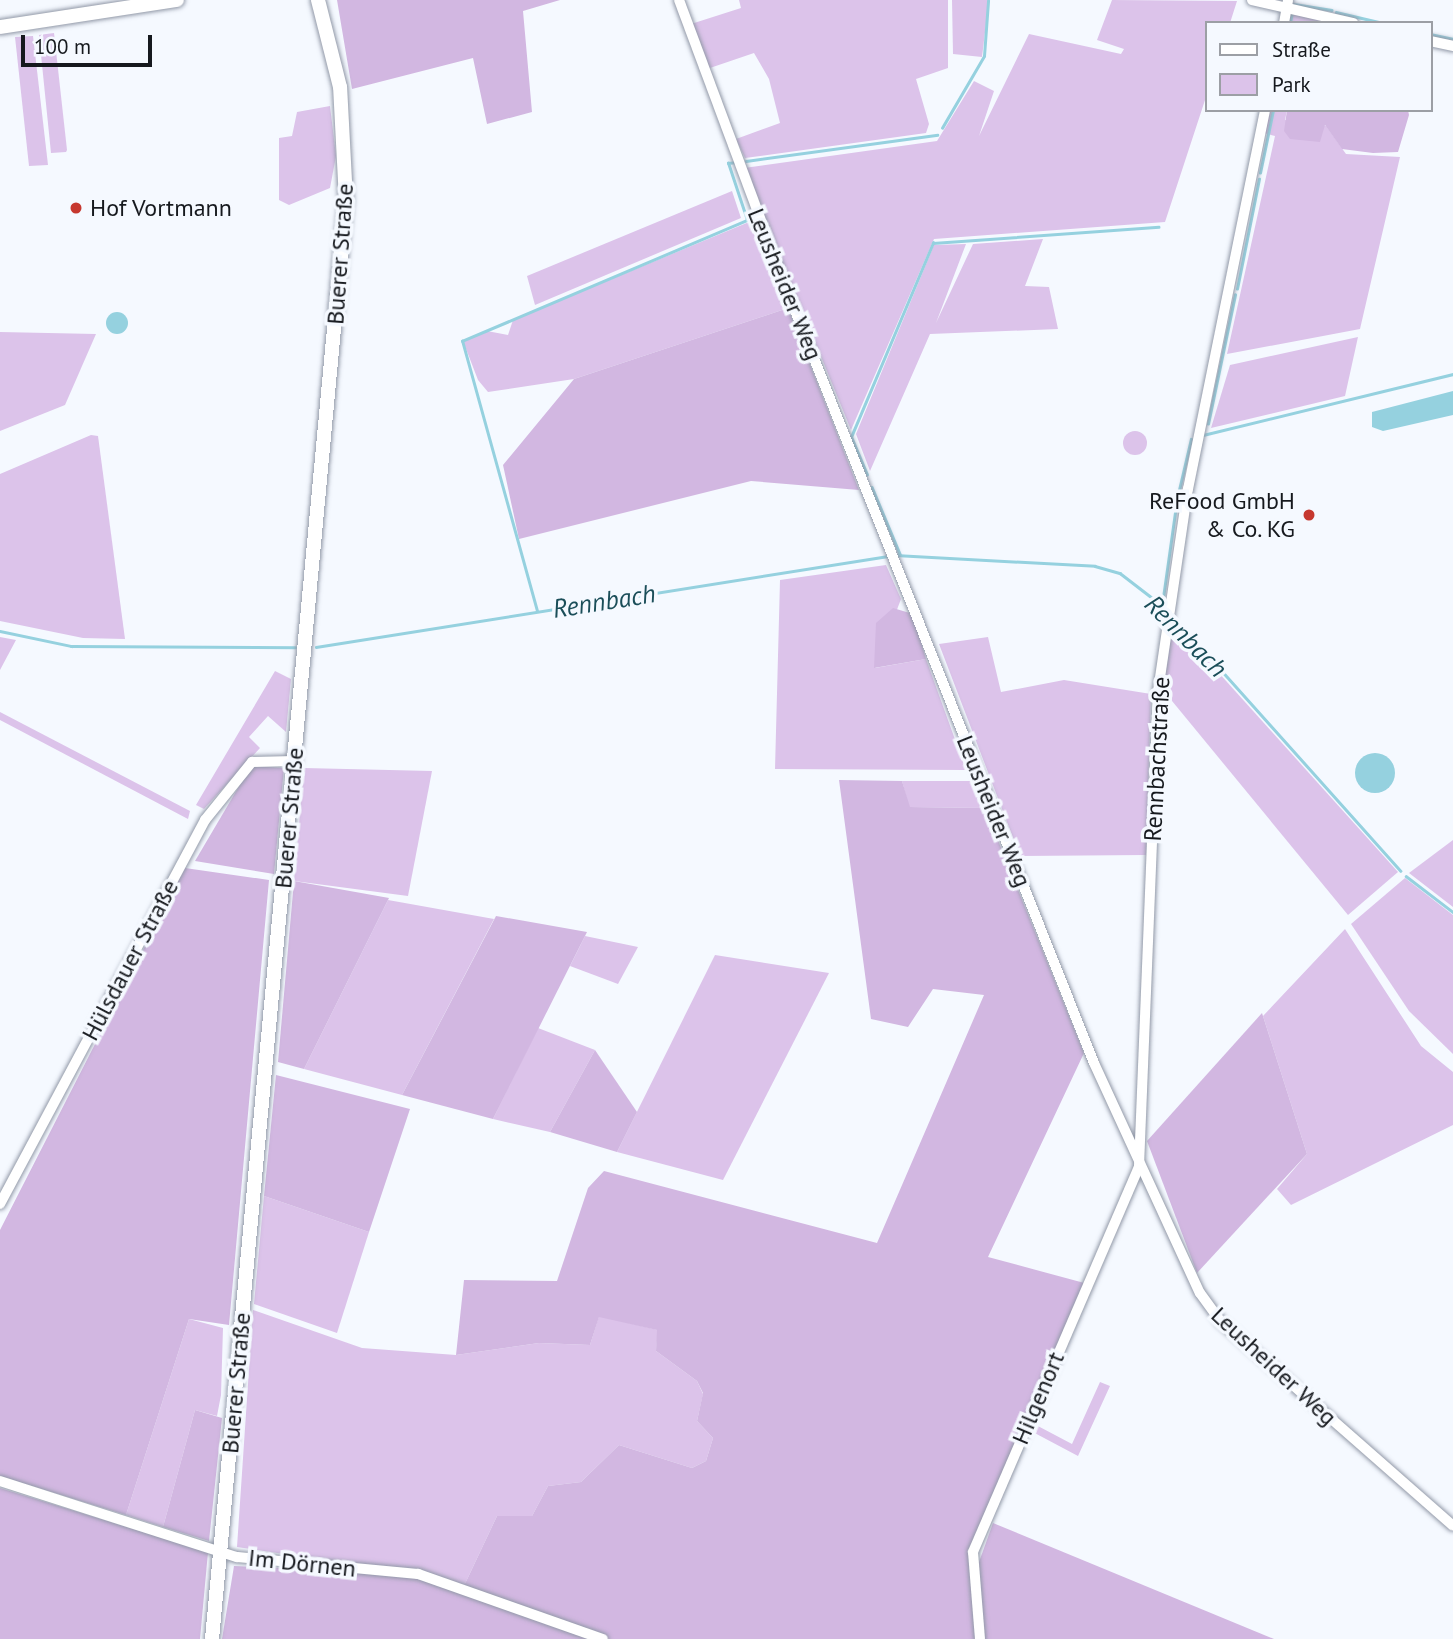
<!DOCTYPE html>
<html>
<head>
<meta charset="utf-8">
<style>
  body { margin:0 }
  #map { position:relative; width:1453px; height:1639px; overflow:hidden; background:#f5f9ff; font-family:"PT Sans",sans-serif }
  div>[style] { position:absolute }
  .green>* { inset:0; background:#dcc3ea }
  .round { border-radius:50% }
  .forest>* { inset:0; background:#d2b7e1 }
  .water>* { inset:0; background:#95d1df }
  .stream>* { height:2.5px; margin:-1.25px; padding:0 1.25px; transform-origin:1.25px; border-radius:1.25px; background:#95d1df }
  .roads { filter:drop-shadow(0 0 2px #9299a8) drop-shadow(0 0 2px #9299a8) }
  .street>* { height:10px; margin:-5px; padding:0 5px; transform-origin:5px; border-radius:5px; background:#fff }
  .secondary>* { height:14px; margin:-7px; padding:0 7px; transform-origin:7px; border-radius:7px; background:#fff }
  .dots>* { width:19px; height:19px; translate:-50% -50%; box-sizing:border-box; border:4px solid #f5f9ff; border-radius:50% }
  span { translate:-50% -50%; white-space:nowrap; text-align:center; line-height:1.15; -webkit-text-stroke:7px #f5f9ff; paint-order:stroke }
  .poi-label { font-size:24px; color:#16191e }
  .left { translate:0 -50%; text-align:left }
  .right { translate:-100% -50%; text-align:right }
  .street-label { font-size:24px; color:#16191e }
  .water-label { font-size:26px; color:#1b4e59; font-style:italic }
  .legend { position:absolute; left:1205px; top:21px; width:228px; height:91px; box-sizing:border-box; background:#f5f9ff; border:2px solid #9c9fa5; margin:0; padding:9px 12px; list-style:none; font-size:21px; color:#16191e }
  .legend li { display:flex; align-items:center; gap:14px; height:35px }
  .legend b { width:35px; border:2px solid #9c9fa5 }
  .scale { position:absolute; left:21px; top:35px; width:131px; height:32px; box-sizing:border-box; border:4px solid #16191e; border-top:0; padding-left:9px; font-size:21px; line-height:24px; white-space:nowrap; color:#16191e; -webkit-text-stroke:5px #f5f9ff; paint-order:stroke }
</style>
</head>
<body>
<div id="map">
  <div class="green">
    <div style="clip-path:polygon(739px 0,948px 0,948px 68px,916px 79px,929px 124px,926px 133px,745px 158px,736px 139px,780px 123px,769px 79px,754px 53px,707px 69px,691px 24px,741px 8px)"></div>
    <div style="clip-path:polygon(952px 0,989px 0,982px 57px,953px 54px)"></div>
    <div style="clip-path:polygon(1112px 0,1237px 1px,1230px 23px,1206px 23px,1206px 97px,1165px 222px,934px 239px,851px 430px,744px 168px,937px 141px,974px 81px,994px 91px,979px 136px,1029px 34px,1121px 54px,1124px 49px,1097px 40px)"></div>
    <div style="clip-path:polygon(1289px 13px,1328px 19px,1328px 23px,1287px 23px)"></div>
    <div style="clip-path:polygon(54px 33px,67px 150px,66px 152px,51px 153px,39px 35px)"></div>
    <div style="clip-path:polygon(33px 36px,48px 165px,29px 166px,15px 37px)"></div>
    <div style="clip-path:polygon(330px 106px,336px 156px,330px 188px,289px 205px,279px 200px,279px 138px,292px 136px,297px 112px)"></div>
    <div style="clip-path:polygon(1269px 110px,1287px 110px,1285px 120px,1326px 126px,1346px 154px,1400px 157px,1360px 329px,1227px 354px,1275px 136px,1264px 133px)"></div>
    <div style="clip-path:polygon(732px 191px,741px 218px,535px 305px,527px 276px)"></div>
    <div style="clip-path:polygon(749px 222px,788px 308px,574px 379px,488px 392px,478px 380px,463px 341px,487px 331px,508px 335px,513px 320px)"></div>
    <div style="clip-path:polygon(1043px 239px,1025px 286px,1049px 287px,1058px 329px,930px 334px,870px 471px,856px 434px,934px 245px,966px 244px,936px 323px,973px 244px)"></div>
    <div style="clip-path:polygon(0 332px,96px 334px,65px 405px,0 431px)"></div>
    <div style="clip-path:polygon(1358px 337px,1345px 396px,1211px 428px,1230px 365px)"></div>
    <div class="round" style="left:1123px;top:431px;width:24px;height:24px"></div>
    <div style="clip-path:polygon(91px 435px,98px 436px,125px 639px,83px 638px,0 621px,0 474px)"></div>
    <div style="clip-path:polygon(886px 565px,901px 599px,875px 668px,926px 659px,966px 770px,775px 769px,780px 580px)"></div>
    <div style="clip-path:polygon(1173px 622px,1398px 872px,1348px 915px,1163px 690px)"></div>
    <div style="clip-path:polygon(0 637px,16px 640px,0 670px)"></div>
    <div style="clip-path:polygon(988px 637px,1001px 692px,1064px 680px,1151px 694px,1146px 855px,1020px 856px,939px 644px)"></div>
    <div style="clip-path:polygon(275px 671px,291px 679px,286px 732px,268px 716px,249px 737px,260px 748px,204px 809px,196px 805px)"></div>
    <div style="clip-path:polygon(0 712px,190px 811px,188px 819px,0 720px)"></div>
    <div style="clip-path:polygon(304px 768px,432px 771px,408px 896px,294px 881px)"></div>
    <div style="clip-path:polygon(902px 781px,975px 781px,985px 808px,909px 807px)"></div>
    <div style="clip-path:polygon(1453px 840px,1453px 907px,1409px 873px)"></div>
    <div style="clip-path:polygon(1405px 878px,1453px 915px,1453px 1054px,1409px 1011px,1351px 924px)"></div>
    <div style="clip-path:polygon(388px 900px,494px 919px,402px 1095px,304px 1069px)"></div>
    <div style="clip-path:polygon(1345px 929px,1421px 1046px,1453px 1072px,1453px 1125px,1291px 1205px,1277px 1189px,1307px 1154px,1263px 1016px)"></div>
    <div style="clip-path:polygon(585px 936px,638px 947px,618px 984px,570px 966px)"></div>
    <div style="clip-path:polygon(715px 955px,829px 973px,723px 1180px,617px 1152px)"></div>
    <div style="clip-path:polygon(538px 1028px,595px 1050px,550px 1132px,493px 1119px)"></div>
    <div style="clip-path:polygon(264px 1196px,369px 1232px,337px 1333px,254px 1304px)"></div>
    <div style="clip-path:polygon(253px 1310px,362px 1348px,456px 1355px,539px 1343px,590px 1345px,599px 1316px,658px 1330px,656px 1351px,697px 1381px,703px 1394px,697px 1421px,713px 1438px,706px 1461px,692px 1468px,619px 1445px,581px 1482px,548px 1486px,532px 1516px,497px 1516px,463px 1588px,417px 1574px,237px 1547px)"></div>
    <div style="clip-path:polygon(189px 1319px,223px 1328px,221px 1395px,217px 1416px,195px 1410px,163px 1527px,126px 1515px)"></div>
    <div style="clip-path:polygon(1100px 1382px,1110px 1386px,1078px 1456px,1029px 1430px,1036px 1425px,1072px 1444px)"></div>
  </div>
  <div class="forest">
    <div style="clip-path:polygon(337px 0,560px 0,523px 11px,532px 112px,487px 124px,473px 58px,352px 89px)"></div>
    <div style="clip-path:polygon(1287px 110px,1408px 110px,1409px 115px,1398px 152px,1373px 153px,1342px 149px,1325px 125px,1320px 142px,1290px 139px,1284px 131px)"></div>
    <div style="clip-path:polygon(788px 308px,859px 490px,751px 481px,519px 539px,503px 465px,574px 379px)"></div>
    <div style="clip-path:polygon(893px 608px,913px 614px,926px 659px,874px 668px,876px 623px)"></div>
    <div style="clip-path:polygon(251px 766px,284px 768px,274px 874px,195px 861px)"></div>
    <div style="clip-path:polygon(839px 780px,902px 781px,910px 807px,985px 808px,1084px 1053px,988px 1257px,1088px 1284px,973px 1552px,980px 1639px,222px 1639px,234px 1566px,418px 1574px,463px 1588px,497px 1516px,532px 1516px,548px 1486px,581px 1482px,619px 1445px,692px 1468px,706px 1461px,713px 1438px,697px 1421px,703px 1393px,697px 1381px,656px 1351px,657px 1330px,599px 1317px,590px 1345px,539px 1343px,456px 1355px,464px 1280px,557px 1281px,588px 1188px,604px 1171px,877px 1243px,984px 995px,933px 989px,908px 1027px,871px 1019px)"></div>
    <div style="clip-path:polygon(185px 868px,269px 880px,229px 1325px,189px 1319px,126px 1515px,0 1476px,0 1230px)"></div>
    <div style="clip-path:polygon(294px 881px,389px 898px,304px 1069px,278px 1062px)"></div>
    <div style="clip-path:polygon(496px 916px,587px 932px,493px 1119px,402px 1095px)"></div>
    <div style="clip-path:polygon(1262px 1013px,1307px 1154px,1197px 1273px,1147px 1141px)"></div>
    <div style="clip-path:polygon(595px 1050px,637px 1112px,617px 1152px,550px 1132px)"></div>
    <div style="clip-path:polygon(276px 1075px,410px 1109px,369px 1232px,264px 1196px)"></div>
    <div style="clip-path:polygon(195px 1410px,222px 1418px,209px 1541px,163px 1527px)"></div>
    <div style="clip-path:polygon(0 1488px,208px 1552px,200px 1639px,0 1639px)"></div>
    <div style="clip-path:polygon(993px 1523px,1274px 1639px,982px 1639px,974px 1576px)"></div>
  </div>
  <div class="water">
    <div class="round" style="left:106px;top:312px;width:22px;height:22px"></div>
    <div style="clip-path:polygon(1453px 391px,1453px 415px,1383px 431px,1372px 427px,1372px 412px)"></div>
    <div class="round" style="left:1355px;top:753px;width:40px;height:40px"></div>
  </div>
  <div class="stream">
    <div style="left:1294px;top:4px;width:38px;rotate:9deg"></div>
    <div style="left:1336px;top:12px;width:48px;rotate:13.2deg"></div>
    <div style="left:1290px;top:23px;width:11px;rotate:-80deg"></div>
    <div style="left:1430px;top:34px;width:24px;rotate:12deg"></div>
    <div style="left:942px;top:128px;width:83px;rotate:-59.7deg"></div>
    <div style="left:984px;top:56px;width:55px;rotate:-85.8deg"></div>
    <div style="left:746px;top:161px;width:193px;rotate:-7.8deg"></div>
    <div style="left:1260px;top:173px;width:64px;rotate:-78.3deg"></div>
    <div style="left:1237px;top:289px;width:112px;rotate:-78.7deg"></div>
    <div style="left:1208px;top:424px;width:132px;rotate:-78.2deg"></div>
    <div style="left:1203px;top:435px;width:257px;rotate:-13.7deg"></div>
    <div style="left:867px;top:475px;width:41px;rotate:-112.8deg"></div>
    <div style="left:851px;top:437px;width:211px;rotate:-67.1deg"></div>
    <div style="left:933px;top:243px;width:226px;rotate:-4.1deg"></div>
    <div style="left:872px;top:487px;width:73px;rotate:67.3deg"></div>
    <div style="left:1179px;top:490px;width:52px;rotate:-76.8deg"></div>
    <div style="left:895px;top:555px;width:200px;rotate:3.1deg"></div>
    <div style="left:1095px;top:566px;width:26px;rotate:16deg"></div>
    <div style="left:1120px;top:573px;width:61px;rotate:37.6deg"></div>
    <div style="left:1162px;top:605px;width:94px;rotate:-82deg"></div>
    <div style="left:537px;top:611px;width:280px;rotate:-105.5deg"></div>
    <div style="left:462px;top:341px;width:310px;rotate:-23deg"></div>
    <div style="left:747px;top:220px;width:60px;rotate:-108.4deg"></div>
    <div style="left:728px;top:163px;width:8px;rotate:-7deg"></div>
    <div style="left:1172px;top:615px;width:343px;rotate:48.2deg"></div>
    <div style="left:0;top:631px;width:73px;rotate:11.9deg"></div>
    <div style="left:71px;top:646px;width:224px;rotate:0.3deg"></div>
    <div style="left:316px;top:647px;width:579px;rotate:-9.04deg"></div>
    <div style="left:1406px;top:876px;width:59px;rotate:37.5deg"></div>
  </div>
  <div class="roads">
    <div class="street">
      <div style="left:679px;top:0;width:318px;rotate:69.6deg"></div>
      <div style="left:790px;top:298px;width:823px;rotate:68.33deg"></div>
      <div style="left:1094px;top:1063px;width:253px;rotate:65.3deg"></div>
      <div style="left:1200px;top:1293px;width:34px;rotate:54deg"></div>
      <div style="left:1220px;top:1321px;width:310px;rotate:41.3deg"></div>
      <div style="left:1252px;top:0;width:104px;rotate:12.8deg"></div>
      <div style="left:1284px;top:23px;width:23px;rotate:-80deg"></div>
      <div style="left:1430px;top:41px;width:24px;rotate:12deg"></div>
      <div style="left:0;top:1204px;width:435px;rotate:-61.9deg"></div>
      <div style="left:205px;top:820px;width:75px;rotate:-51deg"></div>
      <div style="left:252px;top:762px;width:42px;rotate:-1.4deg"></div>
      <div style="left:0;top:1481px;width:249px;rotate:17.8deg"></div>
      <div style="left:237px;top:1557px;width:182px;rotate:5.4deg"></div>
      <div style="left:418px;top:1574px;width:196px;rotate:19.4deg"></div>
      <div style="left:980px;top:1639px;width:87px;rotate:-94.6deg"></div>
      <div style="left:973px;top:1552px;width:420px;rotate:-66.7deg"></div>
      <div style="left:1139px;top:1166px;width:475px;rotate:-87.7deg"></div>
      <div style="left:1158px;top:691px;width:204px;rotate:-81.6deg"></div>
      <div style="left:1188px;top:489px;width:387px;rotate:-78.5deg"></div>
    </div>
    <div class="secondary">
      <div style="left:0;top:27px;width:179px;rotate:-8.7deg"></div>
      <div style="left:212px;top:1639px;width:1445px;rotate:-84.68deg"></div>
      <div style="left:346px;top:200px;width:113px;rotate:-93deg"></div>
      <div style="left:340px;top:87px;width:90px;rotate:-104.2deg"></div>
    </div>
  </div>
  <div class="dots">
    <div style="left:76px;top:208px;background:#c6382f"></div>
    <div style="left:1309px;top:515px;background:#c6382f"></div>
  </div>
  <div class="poi-label">
    <span class="left" style="left:90px;top:208px">Hof Vortmann</span>
    <span class="right" style="left:1295px;top:515px">ReFood GmbH<br>&amp; Co. KG</span>
  </div>
  <div class="street-label">
    <span style="left:340px;top:254px;rotate:-86deg">Buerer Straße</span>
    <span style="left:785px;top:284px;rotate:68deg">Leusheider Weg</span>
    <span style="left:1157px;top:759px;rotate:-87deg">Rennbachstraße</span>
    <span style="left:994px;top:811px;rotate:68deg">Leusheider Weg</span>
    <span style="left:289px;top:818px;rotate:-85deg">Buerer Straße</span>
    <span style="left:130px;top:960px;rotate:-62deg">Hülsdauer Straße</span>
    <span style="left:1274px;top:1366px;rotate:43deg">Leusheider Weg</span>
    <span style="left:236px;top:1383px;rotate:-85deg">Buerer Straße</span>
    <span style="left:1038px;top:1398px;rotate:-67deg">Hilgenort</span>
    <span style="left:302px;top:1563px;rotate:6deg">Im Dörnen</span>
  </div>
  <div class="water-label">
    <span style="left:604px;top:601px;rotate:-9deg">Rennbach</span>
    <span style="left:1186px;top:636px;rotate:45deg">Rennbach</span>
  </div>
  <ul class="legend">
  <li><b style="height:9px;background:#fff"></b>Straße</li>
  <li><b style="height:19px;background:#dcc3ea"></b>Park</li>
  </ul>
  <div class="scale">100 m</div>
</div>
</body>
</html>
